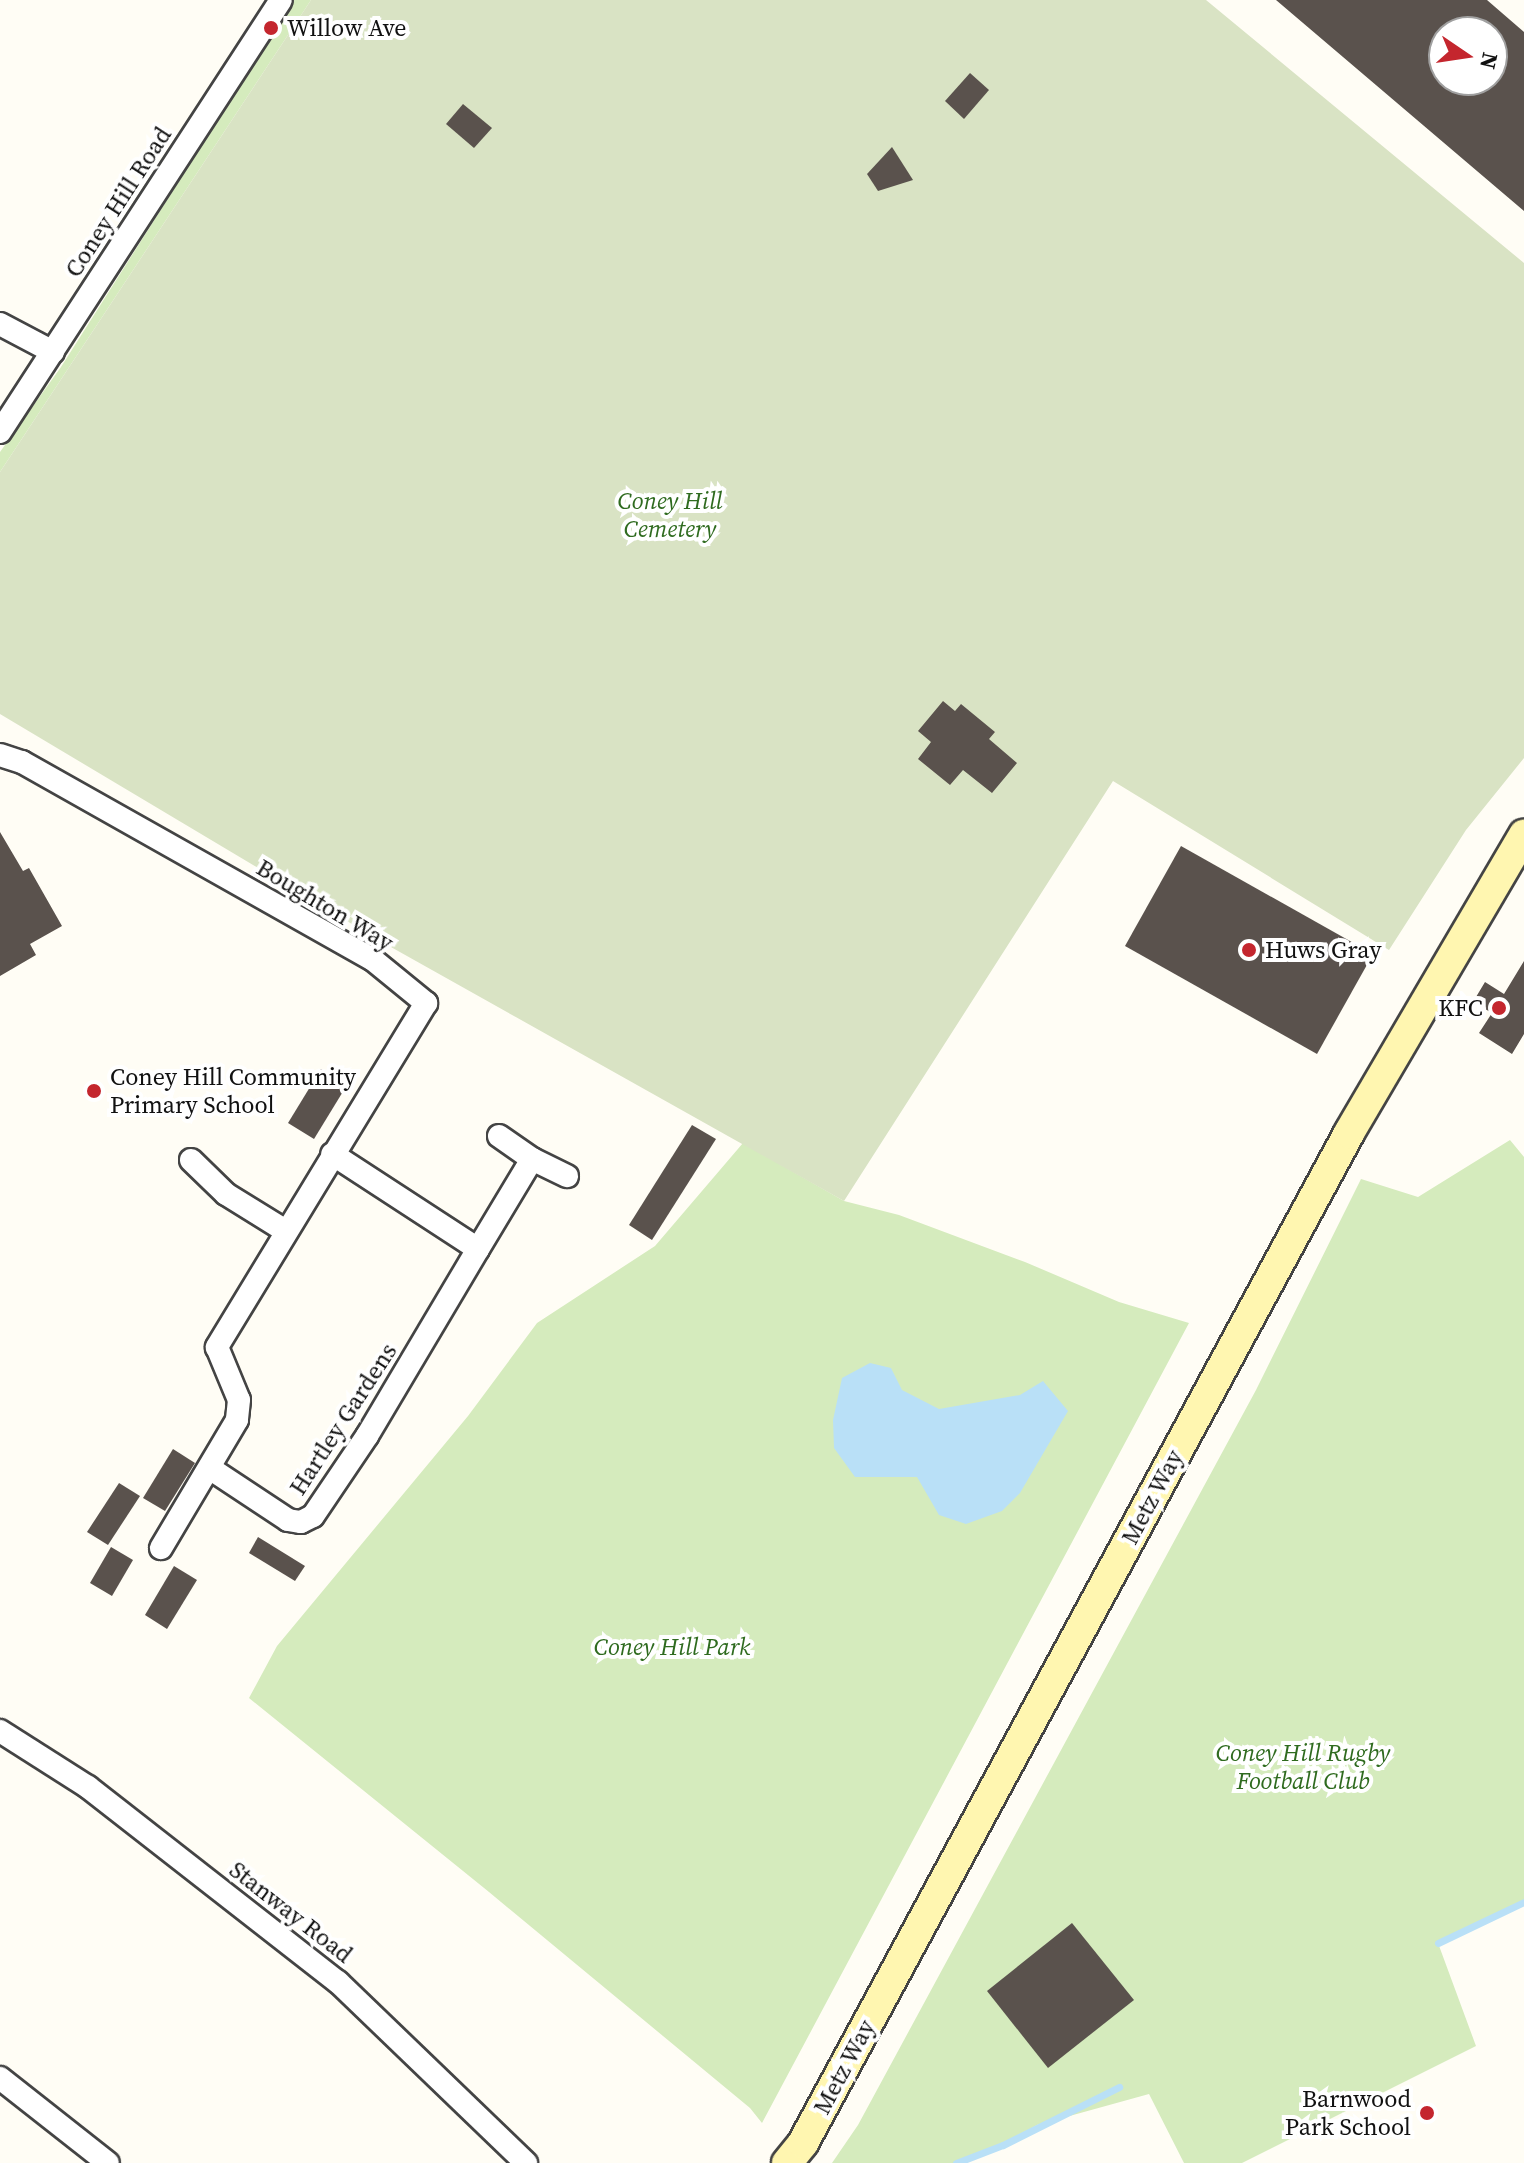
<!DOCTYPE html>
<html>
<head>
<meta charset="utf-8">
<style>
	body { margin:0 }
	#map { position:relative; width:1524px; height:2163px; overflow:hidden; background:#fffdf5; font-family:"Source Serif 4",serif }
	div>[style] { position:absolute }
	.green>* { inset:0; background:#d5ebbd }
	.cemetery>* { inset:0; background:#d9e3c4 }
	.water>* { inset:0; background:#b9e0f7 }
	.stream>* { height:7px; margin:-3.5px; padding:0 3.5px; transform-origin:3.5px; border-radius:3.5px; background:#b9e0f7 }
	.building>* { inset:0; background:#5a524d }
	.roads { filter:drop-shadow(2px 0 #444) drop-shadow(-2px 0 #444) drop-shadow(0 2px #444) drop-shadow(0 -2px #444) }
	.street>* { height:22px; margin:-11px; padding:0 11px; transform-origin:11px; border-radius:11px; background:#fff }
	.secondary>* { height:30px; margin:-15px; padding:0 15px; transform-origin:15px; border-radius:15px; background:#fff6b0 }
	.dots>* { width:22px; height:22px; translate:-50% -50%; box-sizing:border-box; border:4px solid #fff; border-radius:50% }
	span { translate:-50% -50%; white-space:nowrap; text-align:center; line-height:1.15; -webkit-text-stroke:8px #fff; paint-order:stroke }
	.poi-label { font-size:24px; color:#111 }
	.left { translate:0 -50%; text-align:left }
	.right { translate:-100% -50%; text-align:right }
	.street-label { font-size:24px; color:#111 }
	.park-label { font-size:24px; color:#2f6b1f; font-style:italic }
	.north { position:absolute; left:1428px; top:16px; width:80px; height:80px; box-sizing:border-box; background:#fff; border:2px solid #a0a0a0; border-radius:50%; rotate:103deg; font-size:22px; font-weight:700; line-height:32px; text-align:center; color:#111 }
	.north::after { content:''; display:block; margin:auto; width:28px; height:36px; background:#c4262e; clip-path:polygon(50% 0,100% 100%,50% 72%,0 100%) }
</style>
</head>
<body>
<div id="map">
	<div class="green">
		<i style="clip-path:polygon(294px 0,311px 0,0 472px,0 452px,61px 367px)"></i>
		<i style="clip-path:polygon(1510px 1140px,1524px 1157px,1524px 1902px,1438px 1943px,1476px 2046px,1242px 2163px,1184px 2163px,1149px 2094px,1037px 2125px,1003px 2145px,956px 2163px,832px 2163px,858px 2125px,1256px 1390px,1361px 1179px,1418px 1197px)"></i>
		<i style="clip-path:polygon(743px 1143px,844px 1201px,899px 1215px,1025px 1262px,1119px 1302px,1189px 1323px,762px 2123px,750px 2108px,489px 1892px,249px 1698px,277px 1646px,468px 1416px,537px 1323px,655px 1246px)"></i>
	</div>
	<div class="cemetery">
		<i style="clip-path:polygon(311px 0,1206px 0,1524px 263px,1524px 758px,1466px 830px,1389px 950px,1113px 781px,844px 1201px,382px 942px,0 714px,0 472px)"></i>
	</div>
	<div class="water">
		<i style="clip-path:polygon(870px 1363px,891px 1368px,902px 1390px,939px 1409px,1020px 1395px,1043px 1381px,1068px 1411px,1020px 1493px,1002px 1511px,966px 1524px,939px 1515px,917px 1477px,855px 1477px,834px 1448px,833px 1420px,842px 1378px)"></i>
	</div>
	<div class="stream">
		<i style="left:1438px;top:1943px;width:95px;rotate:-25.5deg"></i>
		<i style="left:956px;top:2163px;width:50px;rotate:-21deg"></i>
		<i style="left:1003px;top:2145px;width:130px;rotate:-26.6deg"></i>
	</div>
	<div class="building">
		<i style="clip-path:polygon(evenodd,1276px 0,1487px 0,1524px 32px,1524px 211px,1276px 0,1444px 32px,1492px 32px,1492px 80px,1444px 80px,1444px 32px)"></i>
		<i style="clip-path:polygon(970px 73px,989px 90px,964px 119px,945px 101px)"></i>
		<i style="clip-path:polygon(463px 104px,492px 128px,474px 148px,446px 124px)"></i>
		<i style="clip-path:polygon(892px 147px,913px 180px,878px 191px,867px 174px)"></i>
		<i style="clip-path:polygon(943px 701px,955px 711px,961px 704px,995px 732px,989px 739px,1017px 763px,992px 793px,963px 770px,950px 785px,918px 759px,931px 742px,918px 731px)"></i>
		<i style="clip-path:polygon(0 832px,23px 871px,29px 868px,62px 926px,30px 944px,36px 955px,0 976px)"></i>
		<i style="clip-path:polygon(1181px 846px,1373px 954px,1317px 1054px,1125px 946px)"></i>
		<i style="clip-path:polygon(1524px 961px,1524px 1034px,1512px 1054px,1479px 1033px,1492px 1013px,1473px 1002px,1485px 982px,1504px 994px)"></i>
		<i style="clip-path:polygon(321px 1069px,347px 1085px,314px 1139px,288px 1123px)"></i>
		<i style="clip-path:polygon(692px 1125px,716px 1139px,652px 1240px,629px 1225px)"></i>
		<i style="clip-path:polygon(173px 1449px,195px 1463px,165px 1511px,143px 1498px)"></i>
		<i style="clip-path:polygon(119px 1483px,140px 1496px,108px 1545px,87px 1532px)"></i>
		<i style="clip-path:polygon(258px 1537px,305px 1566px,295px 1581px,249px 1553px)"></i>
		<i style="clip-path:polygon(111px 1547px,133px 1560px,112px 1596px,90px 1583px)"></i>
		<i style="clip-path:polygon(174px 1566px,197px 1580px,167px 1629px,145px 1615px)"></i>
		<i style="clip-path:polygon(1072px 1923px,1134px 2000px,1048px 2068px,987px 1991px)"></i>
	</div>
	<div class="roads">
		<div class="street">
			<i style="left:0;top:324px;width:60px;rotate:27.8deg"></i>
			<i style="left:0;top:432px;width:515px;rotate:-56.96deg"></i>
			<i style="left:0;top:755px;width:23px;rotate:18deg"></i>
			<i style="left:22px;top:762px;width:402px;rotate:29.4deg"></i>
			<i style="left:372px;top:959px;width:70px;rotate:39.2deg"></i>
			<i style="left:426px;top:1003px;width:403px;rotate:121.3deg"></i>
			<i style="left:217px;top:1347px;width:57px;rotate:67.5deg"></i>
			<i style="left:239px;top:1400px;width:20px;rotate:96deg"></i>
			<i style="left:237px;top:1420px;width:149px;rotate:120.7deg"></i>
			<i style="left:499px;top:1136px;width:40px;rotate:34.9deg"></i>
			<i style="left:532px;top:1159px;width:39px;rotate:26deg"></i>
			<i style="left:191px;top:1160px;width:49px;rotate:44.2deg"></i>
			<i style="left:226px;top:1194px;width:70px;rotate:31.7deg"></i>
			<i style="left:478px;top:1249px;width:105px;rotate:-59deg"></i>
			<i style="left:211px;top:1469px;width:92px;rotate:33.5deg"></i>
			<i style="left:288px;top:1520px;width:13px;rotate:9deg"></i>
			<i style="left:301px;top:1522px;width:13px;rotate:-27deg"></i>
			<i style="left:313px;top:1516px;width:97px;rotate:-56deg"></i>
			<i style="left:367px;top:1436px;width:217px;rotate:-59.3deg"></i>
			<i style="left:478px;top:1249px;width:174px;rotate:-146.9deg"></i>
			<i style="left:0;top:1731px;width:104px;rotate:32.5deg"></i>
			<i style="left:88px;top:1787px;width:317px;rotate:38deg"></i>
			<i style="left:338px;top:1982px;width:261px;rotate:43.9deg"></i>
			<i style="left:0;top:2078px;width:137px;rotate:38.2deg"></i>
		</div>
		<div class="secondary">
			<i style="left:787px;top:2163px;width:26px;rotate:-51deg"></i>
			<i style="left:803px;top:2143px;width:1148px;rotate:-61.6deg"></i>
			<i style="left:1349px;top:1133px;width:346px;rotate:-59.6deg"></i>
		</div>
	</div>
	<div class="dots">
		<i style="left:271px;top:28px;background:#c4262e"></i>
		<i style="left:1249px;top:950px;background:#c4262e"></i>
		<i style="left:1499px;top:1008px;background:#c4262e"></i>
		<i style="left:94px;top:1091px;background:#c4262e"></i>
		<i style="left:1427px;top:2113px;background:#c4262e"></i>
	</div>
	<div class="poi-label">
		<span class="left" style="left:287px;top:28px">Willow Ave</span>
		<span class="left" style="left:1265px;top:950px">Huws Gray</span>
		<span class="right" style="left:1483px;top:1008px">KFC</span>
		<span class="left" style="left:110px;top:1091px">Coney Hill Community<br>Primary School</span>
		<span class="right" style="left:1411px;top:2113px">Barnwood<br>Park School</span>
	</div>
	<div class="street-label">
		<span style="left:118px;top:202px;rotate:-57deg">Coney Hill Road</span>
		<span style="left:325px;top:905px;rotate:31deg">Boughton Way</span>
		<span style="left:343px;top:1419px;rotate:-57deg">Hartley Gardens</span>
		<span style="left:1152px;top:1497px;rotate:-62deg">Metz Way</span>
		<span style="left:291px;top:1912px;rotate:38deg">Stanway Road</span>
		<span style="left:844px;top:2067px;rotate:-62deg">Metz Way</span>
	</div>
	<div class="park-label">
		<span style="left:670px;top:515px">Coney Hill<br>Cemetery</span>
		<span style="left:672px;top:1647px">Coney Hill Park</span>
		<span style="left:1303px;top:1767px">Coney Hill Rugby<br>Football Club</span>
	</div>
	<div class="north">N</div>
</div>
</body>
</html>
